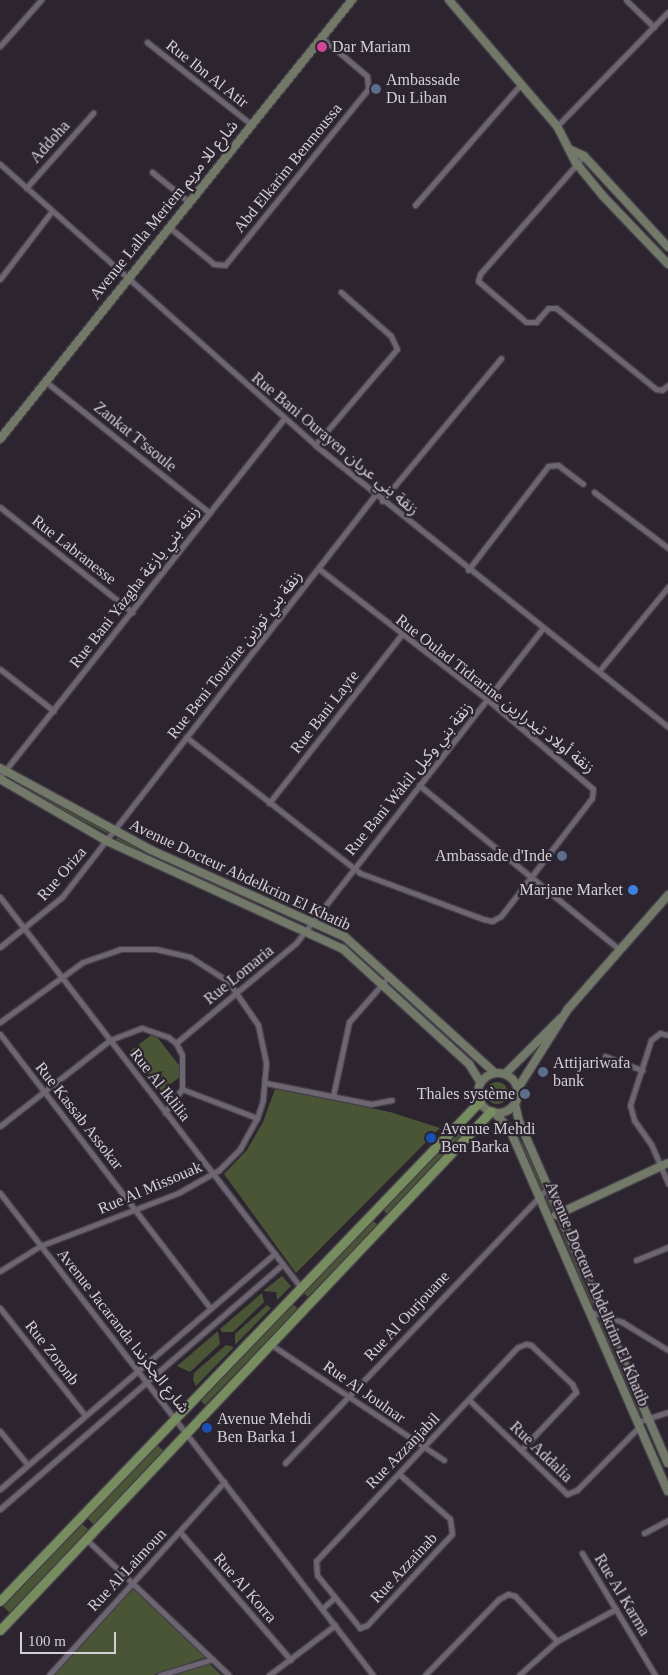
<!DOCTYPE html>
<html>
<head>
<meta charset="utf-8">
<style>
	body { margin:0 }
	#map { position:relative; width:668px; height:1675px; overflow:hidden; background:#2c2530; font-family:"Times New Roman","Noto Sans Arabic",serif }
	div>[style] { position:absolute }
	.green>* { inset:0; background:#4a5536 }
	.round { border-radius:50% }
	.roads { filter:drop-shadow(1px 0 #464049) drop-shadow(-1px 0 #464049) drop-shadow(0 1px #464049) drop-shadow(0 -1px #464049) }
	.street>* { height:5px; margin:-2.5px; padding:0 2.5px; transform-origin:2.5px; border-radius:2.5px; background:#6d6572 }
	.secondary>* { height:8px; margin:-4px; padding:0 4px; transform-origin:4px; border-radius:4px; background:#727969 }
	.secondary>.ring { margin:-4px; padding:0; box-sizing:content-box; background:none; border:8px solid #727969; border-radius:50% }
	.primary>* { height:9px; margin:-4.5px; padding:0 4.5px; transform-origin:4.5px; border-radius:4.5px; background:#788d5f }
	.dots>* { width:14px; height:14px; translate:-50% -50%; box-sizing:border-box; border:2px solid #2c2530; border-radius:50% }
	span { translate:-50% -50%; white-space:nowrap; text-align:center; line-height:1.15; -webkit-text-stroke:4.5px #2c2530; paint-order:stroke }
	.poi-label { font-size:16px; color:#d4cfd6 }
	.left { translate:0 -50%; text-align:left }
	.right { translate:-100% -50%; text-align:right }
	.street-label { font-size:16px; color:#d4cfd6 }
	.scale { position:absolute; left:20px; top:1632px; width:96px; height:22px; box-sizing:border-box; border:2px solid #d4cfd6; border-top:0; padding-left:6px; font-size:15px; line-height:18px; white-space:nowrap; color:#d4cfd6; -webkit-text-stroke:4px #2c2530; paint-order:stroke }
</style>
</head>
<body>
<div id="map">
	<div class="green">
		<i style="clip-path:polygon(15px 781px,107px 831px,108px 834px,13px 784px)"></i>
		<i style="clip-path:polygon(117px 837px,304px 922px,306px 924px,138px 852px,116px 840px)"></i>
		<i style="clip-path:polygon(392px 982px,469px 1055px,416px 1011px,389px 985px)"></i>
		<i style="clip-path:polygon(154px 1033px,185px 1073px,161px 1091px,130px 1051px)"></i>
		<i class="round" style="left:486px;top:1082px;width:22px;height:22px"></i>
		<i style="clip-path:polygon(275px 1089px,390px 1112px,440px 1128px,296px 1273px,224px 1174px,247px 1150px,263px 1122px)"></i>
		<i style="clip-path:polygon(462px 1125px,467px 1131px,387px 1214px,382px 1209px)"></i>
		<i style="clip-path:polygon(516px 1131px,533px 1163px,552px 1211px,550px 1210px)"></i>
		<i style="clip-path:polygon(556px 1219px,559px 1220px,593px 1305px,590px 1304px)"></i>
		<i style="clip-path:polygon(372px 1220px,378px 1225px,308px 1297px,302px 1292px)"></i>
		<i style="clip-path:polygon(282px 1276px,291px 1286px,277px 1300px,276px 1292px,263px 1291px)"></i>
		<i style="clip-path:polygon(262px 1293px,264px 1302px,233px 1332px,222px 1332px,220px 1329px)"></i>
		<i style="clip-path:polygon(292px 1303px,298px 1309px,205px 1405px,200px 1400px)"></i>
		<i style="clip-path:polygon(267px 1305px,271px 1308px,235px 1345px,235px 1334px)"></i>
		<i style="clip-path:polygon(602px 1321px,642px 1415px,642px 1418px,599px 1323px)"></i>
		<i style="clip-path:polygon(218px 1331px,220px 1344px,190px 1372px,177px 1366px)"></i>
		<i style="clip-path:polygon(226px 1345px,234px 1347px,196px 1386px,193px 1380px,194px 1373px)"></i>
		<i style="clip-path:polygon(157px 1445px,164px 1451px,94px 1525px,87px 1518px)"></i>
		<i style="clip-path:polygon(81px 1523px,89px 1530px,10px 1613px,3px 1606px)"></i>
		<i style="clip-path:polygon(132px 1587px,206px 1657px,154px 1675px,50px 1675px)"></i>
		<i style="clip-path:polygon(208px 1662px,221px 1675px,170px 1675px,185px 1669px)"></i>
	</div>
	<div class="roads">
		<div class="street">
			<i style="left:626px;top:0;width:39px;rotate:44deg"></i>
			<i style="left:147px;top:42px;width:132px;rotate:38.3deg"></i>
			<i style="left:0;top:46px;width:62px;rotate:-48.3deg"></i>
			<i style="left:557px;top:126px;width:159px;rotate:-45.8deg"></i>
			<i style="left:584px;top:156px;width:157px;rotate:131.4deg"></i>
			<i style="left:480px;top:274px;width:7px;rotate:106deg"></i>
			<i style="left:478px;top:281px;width:63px;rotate:40.5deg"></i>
			<i style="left:526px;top:322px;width:10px"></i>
			<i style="left:536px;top:322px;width:18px;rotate:-49deg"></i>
			<i style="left:548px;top:308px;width:8px"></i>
			<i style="left:556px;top:308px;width:129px;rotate:39deg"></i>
			<i style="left:656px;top:389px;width:6px;rotate:9deg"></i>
			<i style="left:662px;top:390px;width:8px;rotate:-40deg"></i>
			<i style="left:0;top:164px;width:422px;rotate:41.7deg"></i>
			<i style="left:315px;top:445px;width:452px;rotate:38.6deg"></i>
			<i style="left:152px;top:172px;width:48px;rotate:39deg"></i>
			<i style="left:26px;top:188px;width:101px;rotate:-48.2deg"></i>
			<i style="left:415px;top:205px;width:161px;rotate:-48.8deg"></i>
			<i style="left:169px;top:227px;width:58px;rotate:39.4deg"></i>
			<i style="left:214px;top:264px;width:11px;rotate:5deg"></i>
			<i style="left:225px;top:265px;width:227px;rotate:-50.9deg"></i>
			<i style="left:368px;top:89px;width:13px;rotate:-94deg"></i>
			<i style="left:367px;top:76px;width:59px;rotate:-139.8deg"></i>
			<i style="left:0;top:279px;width:84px;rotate:-52.7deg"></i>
			<i style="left:45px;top:381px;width:211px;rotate:38.7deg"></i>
			<i style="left:315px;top:445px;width:126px;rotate:-49.5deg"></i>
			<i style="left:397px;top:349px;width:14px;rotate:-115deg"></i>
			<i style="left:391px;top:336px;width:67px;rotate:-138.7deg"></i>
			<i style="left:594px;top:492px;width:93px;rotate:37.1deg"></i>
			<i style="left:382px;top:501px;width:186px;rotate:-50.2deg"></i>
			<i style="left:0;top:507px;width:169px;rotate:38.5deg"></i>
			<i style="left:468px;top:570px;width:131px;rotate:-52.4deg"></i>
			<i style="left:548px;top:466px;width:10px;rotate:-6deg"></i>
			<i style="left:558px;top:465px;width:31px;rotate:37deg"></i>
			<i style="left:0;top:669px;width:68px;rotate:37.9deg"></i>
			<i style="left:599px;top:671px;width:109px;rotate:-50.6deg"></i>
			<i style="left:186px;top:737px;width:221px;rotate:38deg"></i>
			<i style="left:360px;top:873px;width:131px;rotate:20.5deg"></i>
			<i style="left:483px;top:919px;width:9px;rotate:13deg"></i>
			<i style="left:492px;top:921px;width:10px;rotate:-29deg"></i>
			<i style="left:501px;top:916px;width:149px;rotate:-52.4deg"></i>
			<i style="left:592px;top:798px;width:9px;rotate:-84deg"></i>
			<i style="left:593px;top:789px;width:138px;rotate:-139.7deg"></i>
			<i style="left:488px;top:700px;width:214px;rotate:-142.2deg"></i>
			<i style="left:0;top:777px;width:457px;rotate:-51.6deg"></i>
			<i style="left:419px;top:785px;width:260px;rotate:39.4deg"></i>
			<i style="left:269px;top:803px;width:214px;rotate:-51.8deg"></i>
			<i style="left:0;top:897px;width:493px;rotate:52.4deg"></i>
			<i style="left:0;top:947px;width:80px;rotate:-38.9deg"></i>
			<i style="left:62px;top:897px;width:509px;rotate:-52.1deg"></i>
			<i style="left:0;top:1022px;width:102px;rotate:-35.9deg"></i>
			<i style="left:83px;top:962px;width:39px;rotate:-19deg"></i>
			<i style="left:120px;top:949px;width:36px"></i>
			<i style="left:156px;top:949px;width:35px;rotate:13deg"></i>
			<i style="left:190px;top:957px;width:45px;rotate:32.3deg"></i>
			<i style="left:228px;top:981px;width:53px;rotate:55.7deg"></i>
			<i style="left:258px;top:1025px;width:39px;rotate:78deg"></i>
			<i style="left:266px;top:1063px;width:37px;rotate:95deg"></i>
			<i style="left:263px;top:1100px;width:19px;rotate:108deg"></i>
			<i style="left:257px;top:1118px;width:35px;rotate:119deg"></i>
			<i style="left:240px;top:1149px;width:30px;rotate:135deg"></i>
			<i style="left:219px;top:1170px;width:47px;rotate:150.7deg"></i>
			<i style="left:178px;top:1193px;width:148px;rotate:159deg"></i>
			<i style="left:40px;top:1246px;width:47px;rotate:148deg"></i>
			<i style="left:0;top:1034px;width:345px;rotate:52.5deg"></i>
			<i style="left:668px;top:1035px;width:8px;rotate:-166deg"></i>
			<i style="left:660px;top:1033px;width:11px;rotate:142deg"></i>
			<i style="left:651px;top:1040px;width:68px;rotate:107.9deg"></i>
			<i style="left:630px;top:1105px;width:16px;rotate:75deg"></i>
			<i style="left:634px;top:1120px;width:29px;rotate:55deg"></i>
			<i style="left:651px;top:1144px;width:43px;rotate:66.4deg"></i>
			<i style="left:176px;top:1043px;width:156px;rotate:-39.8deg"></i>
			<i style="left:296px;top:943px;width:400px;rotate:-51.9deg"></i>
			<i style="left:605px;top:1056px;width:40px;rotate:21deg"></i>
			<i style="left:266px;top:1083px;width:107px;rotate:11.3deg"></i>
			<i style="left:371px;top:1104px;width:21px;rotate:-11deg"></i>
			<i style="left:182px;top:1089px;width:80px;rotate:21.1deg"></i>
			<i style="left:333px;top:1096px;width:76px;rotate:-77.8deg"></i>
			<i style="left:349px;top:1022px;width:62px;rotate:-48.9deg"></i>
			<i style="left:0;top:1126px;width:140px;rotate:-38deg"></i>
			<i style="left:110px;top:1040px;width:34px;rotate:-21deg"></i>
			<i style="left:142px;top:1028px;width:28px;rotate:19deg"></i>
			<i style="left:168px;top:1037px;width:10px;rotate:37deg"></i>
			<i style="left:176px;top:1043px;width:13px;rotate:63deg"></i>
			<i style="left:182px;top:1055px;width:34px;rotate:90deg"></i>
			<i style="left:182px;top:1089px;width:29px;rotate:126deg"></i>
			<i style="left:0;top:1193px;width:609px;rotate:52.27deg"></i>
			<i style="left:636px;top:1260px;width:35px;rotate:-22deg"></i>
			<i style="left:0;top:1308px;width:135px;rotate:51.6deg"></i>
			<i style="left:590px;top:1312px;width:34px;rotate:17deg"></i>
			<i style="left:622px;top:1322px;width:54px;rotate:31.3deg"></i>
			<i style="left:270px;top:1344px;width:209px;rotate:33.7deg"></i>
			<i style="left:469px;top:1400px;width:136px;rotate:43.8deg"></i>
			<i style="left:567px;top:1494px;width:11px;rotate:-22deg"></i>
			<i style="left:577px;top:1490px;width:88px;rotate:-45.5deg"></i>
			<i style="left:637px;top:1422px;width:33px;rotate:-18deg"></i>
			<i style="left:0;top:1431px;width:43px;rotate:50.7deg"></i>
			<i style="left:285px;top:1463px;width:382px;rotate:-46.3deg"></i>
			<i style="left:399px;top:1474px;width:68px;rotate:41.4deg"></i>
			<i style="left:450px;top:1519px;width:15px;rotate:82deg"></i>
			<i style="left:452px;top:1534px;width:125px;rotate:133deg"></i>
			<i style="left:367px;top:1625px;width:8px;rotate:157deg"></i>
			<i style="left:360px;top:1628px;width:68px;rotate:-129.1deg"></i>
			<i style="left:317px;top:1575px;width:14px;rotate:-94deg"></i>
			<i style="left:316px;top:1561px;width:294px;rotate:-46.7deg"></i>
			<i style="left:518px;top:1347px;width:9px;rotate:-21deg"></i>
			<i style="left:526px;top:1344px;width:5px;rotate:11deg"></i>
			<i style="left:531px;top:1345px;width:57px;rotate:43.6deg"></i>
			<i style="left:572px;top:1384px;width:9px;rotate:63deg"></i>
			<i style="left:576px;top:1392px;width:80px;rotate:133.5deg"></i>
			<i style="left:0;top:1489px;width:362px;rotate:-40.6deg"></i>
			<i style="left:0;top:1509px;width:374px;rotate:-40.9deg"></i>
			<i style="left:180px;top:1532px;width:169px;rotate:49.1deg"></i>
			<i style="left:644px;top:1533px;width:27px;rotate:-28deg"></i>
			<i style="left:86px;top:1539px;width:197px;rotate:43.6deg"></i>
			<i style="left:582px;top:1553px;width:142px;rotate:59.1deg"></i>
			<i style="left:323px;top:1608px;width:15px;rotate:-42deg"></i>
			<i style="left:49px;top:1675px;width:261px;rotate:-47.8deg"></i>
			<i style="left:160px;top:1675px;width:55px;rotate:-16.8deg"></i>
			<i style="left:269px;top:1675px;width:83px;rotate:-37.1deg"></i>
			<i style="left:425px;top:1675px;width:106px;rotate:-45.8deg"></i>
			<i style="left:499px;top:1599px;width:10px;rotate:-29deg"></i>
			<i style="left:508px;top:1594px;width:7px;rotate:16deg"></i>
			<i style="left:515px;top:1596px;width:62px;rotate:47deg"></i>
			<i style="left:519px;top:1675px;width:51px;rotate:-41.8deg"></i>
			<i style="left:557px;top:1641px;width:67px;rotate:-28.5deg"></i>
		</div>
		<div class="secondary">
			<i style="left:449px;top:0;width:166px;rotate:49.4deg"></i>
			<i style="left:557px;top:126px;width:42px;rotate:62.8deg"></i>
			<i style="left:576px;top:163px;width:43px;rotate:50.7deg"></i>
			<i style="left:603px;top:196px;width:94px;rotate:46.3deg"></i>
			<i style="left:571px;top:150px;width:14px;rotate:25deg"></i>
			<i style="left:584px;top:156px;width:124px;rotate:47.3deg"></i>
			<i style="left:0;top:439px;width:563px;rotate:-51.28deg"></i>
			<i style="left:0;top:768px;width:172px;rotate:28.5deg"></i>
			<i style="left:151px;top:850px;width:213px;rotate:24.2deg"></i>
			<i style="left:345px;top:937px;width:202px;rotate:42.2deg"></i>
			<i style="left:0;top:779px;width:124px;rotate:30.1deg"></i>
			<i style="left:107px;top:841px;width:260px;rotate:24.6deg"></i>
			<i style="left:343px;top:949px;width:171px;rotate:42.4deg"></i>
			<i style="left:469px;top:1064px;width:22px;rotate:58deg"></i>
			<i class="ring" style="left:478px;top:1073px;width:32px;height:32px"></i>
			<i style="left:505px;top:1074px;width:79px;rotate:-45deg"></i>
			<i style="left:518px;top:1088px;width:93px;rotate:-57.7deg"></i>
			<i style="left:568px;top:1009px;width:152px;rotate:-48.7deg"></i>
			<i style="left:515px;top:1104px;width:17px;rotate:77deg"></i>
			<i style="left:519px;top:1121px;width:373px;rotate:66.5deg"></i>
			<i style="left:494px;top:1112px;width:24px;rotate:48deg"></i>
			<i style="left:510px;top:1130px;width:394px;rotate:66.4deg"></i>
			<i style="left:556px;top:1215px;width:123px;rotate:-24.9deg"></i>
		</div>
		<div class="primary">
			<i style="left:0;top:1601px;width:693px;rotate:-46.17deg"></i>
			<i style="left:0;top:1630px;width:714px;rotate:-46.59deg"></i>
		</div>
	</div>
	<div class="dots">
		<i style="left:322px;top:47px;background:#d1479c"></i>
		<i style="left:376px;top:89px;background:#5c6f8a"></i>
		<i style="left:562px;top:856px;background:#5c6f8a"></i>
		<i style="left:633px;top:890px;background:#3f7fe0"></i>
		<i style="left:543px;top:1072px;background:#5c6f8a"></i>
		<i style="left:525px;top:1094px;background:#5c6f8a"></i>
		<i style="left:431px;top:1138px;background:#1a4fb4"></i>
		<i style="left:207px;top:1428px;background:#1a4fb4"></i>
	</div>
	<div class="poi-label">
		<span class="left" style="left:332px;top:47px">Dar Mariam</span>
		<span class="left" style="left:386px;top:89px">Ambassade<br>Du Liban</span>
		<span class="right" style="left:552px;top:856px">Ambassade d'Inde</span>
		<span class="right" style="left:623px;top:890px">Marjane Market</span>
		<span class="left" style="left:553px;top:1072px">Attijariwafa<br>bank</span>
		<span class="right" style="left:515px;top:1094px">Thales système</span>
		<span class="left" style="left:441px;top:1138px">Avenue Mehdi<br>Ben Barka</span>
		<span class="left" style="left:217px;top:1428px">Avenue Mehdi<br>Ben Barka 1</span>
	</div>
	<div class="street-label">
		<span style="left:207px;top:74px;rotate:38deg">Rue Ibn Al Atir</span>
		<span style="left:50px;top:142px;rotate:-48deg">Addoha</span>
		<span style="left:288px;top:168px;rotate:-51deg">Abd Elkarim Benmoussa</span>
		<span style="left:164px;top:210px;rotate:-51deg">Avenue Lalla Meriem شارع للا مريم</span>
		<span style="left:135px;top:437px;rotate:39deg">Zankat T'ssoule</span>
		<span style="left:335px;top:444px;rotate:40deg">Rue Bani Ourayen زنقة بني عريان</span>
		<span style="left:74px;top:550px;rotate:38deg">Rue Labranesse</span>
		<span style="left:135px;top:587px;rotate:-52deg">Rue Bani Yazgha زنقة بني يازغة</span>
		<span style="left:235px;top:655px;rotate:-52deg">Rue Beni Touzine زنقة بني توزين</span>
		<span style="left:495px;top:694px;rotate:38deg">Rue Oulad Tidrarine زنقة أولاد تيدرارين</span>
		<span style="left:325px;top:712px;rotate:-52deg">Rue Bani Layte</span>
		<span style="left:409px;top:779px;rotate:-51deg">Rue Bani Wakil زنقة بني وكيل</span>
		<span style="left:62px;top:874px;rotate:-49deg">Rue Oriza</span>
		<span style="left:240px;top:875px;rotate:25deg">Avenue Docteur Abdelkrim El Khatib</span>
		<span style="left:239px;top:975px;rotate:-39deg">Rue Lomaria</span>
		<span style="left:160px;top:1085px;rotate:52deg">Rue Al Iklilia</span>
		<span style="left:79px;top:1116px;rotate:52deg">Rue Kassab Assokar</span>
		<span style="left:150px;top:1188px;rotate:-23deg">Rue Al Missouak</span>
		<span style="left:597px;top:1294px;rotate:67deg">Avenue Docteur Abdelkrim El Khatib</span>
		<span style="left:407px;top:1316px;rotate:-47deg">Rue Al Ourjouane</span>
		<span style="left:123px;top:1331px;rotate:52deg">Avenue Jacaranda شارع الجكرندا</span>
		<span style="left:52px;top:1353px;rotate:52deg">Rue Zoronb</span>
		<span style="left:364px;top:1392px;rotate:35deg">Rue Al Joulnar</span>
		<span style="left:403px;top:1451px;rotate:-46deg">Rue Azzanjabil</span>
		<span style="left:541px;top:1452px;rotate:44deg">Rue Addalia</span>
		<span style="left:404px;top:1568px;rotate:-47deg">Rue Azzainab</span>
		<span style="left:127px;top:1570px;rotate:-47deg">Rue Al Laimoun</span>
		<span style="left:245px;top:1588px;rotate:49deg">Rue Al Korra</span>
		<span style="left:622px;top:1595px;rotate:59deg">Rue Al Karma</span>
	</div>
	<div class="scale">100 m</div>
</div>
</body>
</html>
